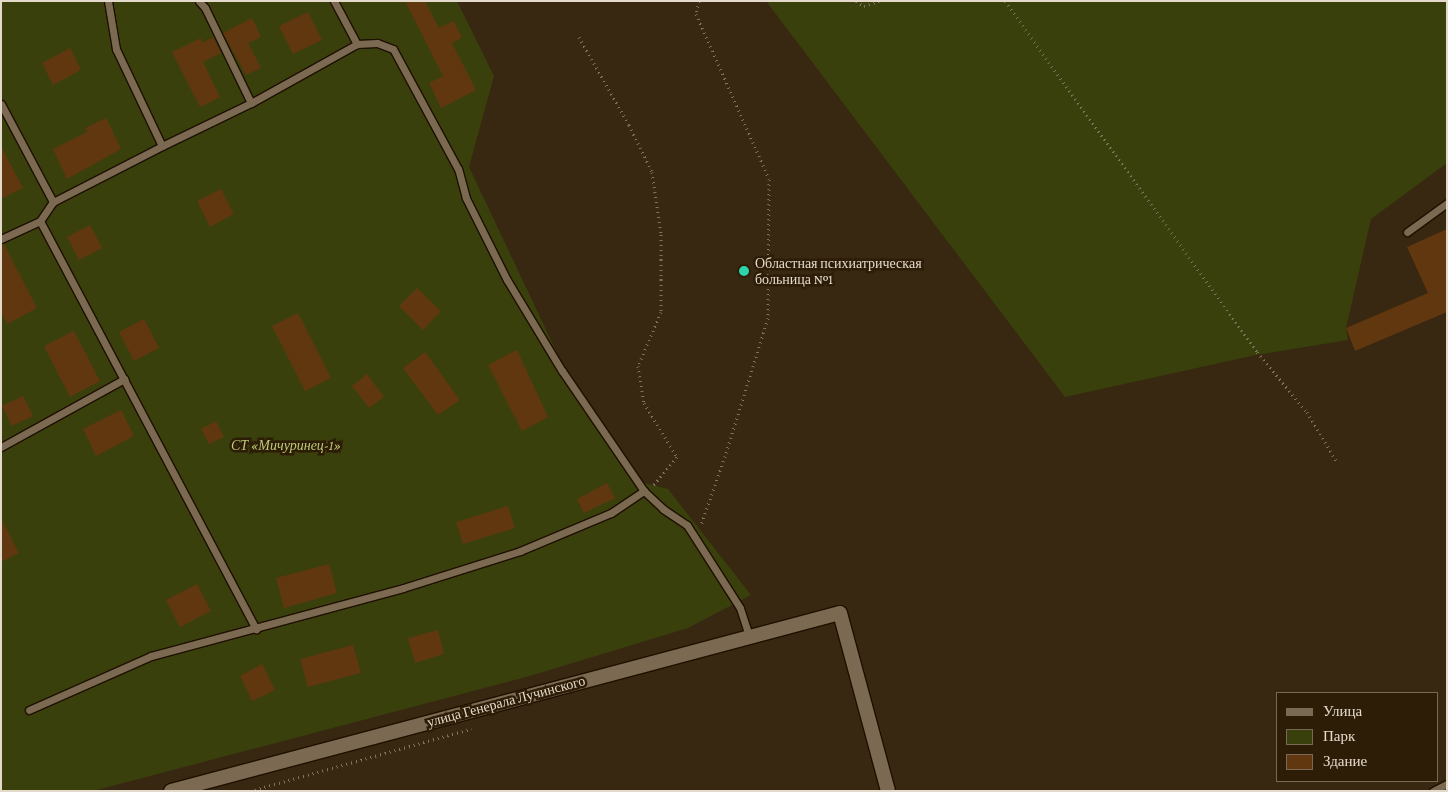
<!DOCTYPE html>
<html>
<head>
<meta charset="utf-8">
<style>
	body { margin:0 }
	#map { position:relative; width:1448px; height:792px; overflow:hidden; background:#382711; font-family:"Crimson Pro",serif }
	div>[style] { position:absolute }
	.green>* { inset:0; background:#39400c }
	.building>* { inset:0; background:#61370f }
	.path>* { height:3px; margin-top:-1.5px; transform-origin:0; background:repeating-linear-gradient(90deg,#817361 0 1px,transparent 0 5px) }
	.roads { filter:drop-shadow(1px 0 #1e0f00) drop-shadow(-1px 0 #1e0f00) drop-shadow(0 1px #1e0f00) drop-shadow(0 -1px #1e0f00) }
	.service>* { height:7px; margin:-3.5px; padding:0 3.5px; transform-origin:3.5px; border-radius:3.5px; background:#7c6951 }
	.minor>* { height:14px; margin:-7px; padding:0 7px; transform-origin:7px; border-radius:7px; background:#7c6951 }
	.dots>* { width:14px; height:14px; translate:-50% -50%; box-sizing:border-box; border:2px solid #2d1d07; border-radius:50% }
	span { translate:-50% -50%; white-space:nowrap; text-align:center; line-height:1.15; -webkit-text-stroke:5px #2d1d07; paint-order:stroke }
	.poi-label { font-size:14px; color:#e4dacc }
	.left { translate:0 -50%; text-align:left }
	.park-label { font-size:14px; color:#bcca76; font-style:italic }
	.street-label { font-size:14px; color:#e4dacc }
	.frame { position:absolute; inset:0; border:2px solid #e4dacc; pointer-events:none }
	.legend { position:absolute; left:1276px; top:692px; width:162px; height:90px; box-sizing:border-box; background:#2d1d07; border:1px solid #766956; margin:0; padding:6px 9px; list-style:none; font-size:15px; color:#e4dacc }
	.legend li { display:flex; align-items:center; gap:10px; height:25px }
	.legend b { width:25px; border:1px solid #766956 }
</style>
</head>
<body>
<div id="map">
	<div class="green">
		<i style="clip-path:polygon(1px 1px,457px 1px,494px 76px,469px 167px,567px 374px,644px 483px,668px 489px,751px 595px,688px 628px,530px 676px,93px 791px,1px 791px)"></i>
		<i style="clip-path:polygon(766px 1px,1447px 1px,1447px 163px,1371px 219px,1346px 328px,1348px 340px,1256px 355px,1065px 397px)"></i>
	</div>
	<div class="building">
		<i style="clip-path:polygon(405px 1px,425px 1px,439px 28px,454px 21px,462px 38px,452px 43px,476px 90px,441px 108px,429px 83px,443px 76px)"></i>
		<i style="clip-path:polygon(308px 12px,322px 40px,293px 54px,279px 26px)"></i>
		<i style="clip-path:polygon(252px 18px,261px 37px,248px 43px,261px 68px,246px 75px,223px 33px)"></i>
		<i style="clip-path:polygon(213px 37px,221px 53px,203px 62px,220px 97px,200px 107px,172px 52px,201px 38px,203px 43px)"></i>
		<i style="clip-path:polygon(70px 48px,81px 70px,53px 85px,42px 63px)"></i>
		<i style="clip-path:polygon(106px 118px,121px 149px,67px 179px,53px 149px,87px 132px,85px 128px)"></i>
		<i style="clip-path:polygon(1px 146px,23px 188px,1px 199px)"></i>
		<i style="clip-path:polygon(221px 189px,234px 214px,210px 227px,197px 201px)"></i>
		<i style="clip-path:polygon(90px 225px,102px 248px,79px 260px,67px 237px)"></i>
		<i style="clip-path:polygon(1447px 229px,1447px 312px,1355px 351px,1346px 328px,1428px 293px,1407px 247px)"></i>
		<i style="clip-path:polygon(1px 244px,4px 244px,37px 308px,7px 324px,1px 312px)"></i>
		<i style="clip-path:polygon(417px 288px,441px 311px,423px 330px,399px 306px)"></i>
		<i style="clip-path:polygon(298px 313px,331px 378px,305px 391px,272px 326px)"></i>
		<i style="clip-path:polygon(144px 319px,159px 348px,134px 361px,119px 332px)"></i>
		<i style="clip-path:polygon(74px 331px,100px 381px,70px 397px,44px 346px)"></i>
		<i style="clip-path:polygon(517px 350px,548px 417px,522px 431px,488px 365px)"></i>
		<i style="clip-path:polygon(425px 352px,460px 400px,438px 415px,403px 368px)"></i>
		<i style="clip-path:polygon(367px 374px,384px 397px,369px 408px,352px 386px)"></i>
		<i style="clip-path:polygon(23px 396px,33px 416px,12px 426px,2px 406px)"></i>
		<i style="clip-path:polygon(121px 410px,134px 436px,96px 456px,83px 429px)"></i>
		<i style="clip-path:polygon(216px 421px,224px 437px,209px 444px,201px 429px)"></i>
		<i style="clip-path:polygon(607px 483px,615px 498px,584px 513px,577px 499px)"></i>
		<i style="clip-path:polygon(508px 506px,515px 528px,463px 544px,456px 522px)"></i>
		<i style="clip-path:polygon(1px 518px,19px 553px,1px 562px)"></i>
		<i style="clip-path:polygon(329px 564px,337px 593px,284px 608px,276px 578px)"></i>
		<i style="clip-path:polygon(197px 584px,211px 611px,180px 627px,166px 600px)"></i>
		<i style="clip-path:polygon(438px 630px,444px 654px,415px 663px,408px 638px)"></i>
		<i style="clip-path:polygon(353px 645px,361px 673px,308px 687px,300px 659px)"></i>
		<i style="clip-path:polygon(262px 664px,275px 690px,252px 701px,240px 676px)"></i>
	</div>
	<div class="path">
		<i style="left:699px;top:1px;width:13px;rotate:103deg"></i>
		<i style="left:696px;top:14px;width:180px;rotate:66.1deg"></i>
		<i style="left:769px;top:179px;width:139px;rotate:90.4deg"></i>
		<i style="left:768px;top:318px;width:145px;rotate:107.3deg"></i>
		<i style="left:725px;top:456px;width:73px;rotate:109.2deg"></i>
		<i style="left:856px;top:1px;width:9px;rotate:32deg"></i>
		<i style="left:864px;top:6px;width:16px;rotate:-18deg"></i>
		<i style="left:1005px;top:1px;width:432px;rotate:54.3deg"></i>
		<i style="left:1257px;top:352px;width:78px;rotate:50.2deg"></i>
		<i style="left:1307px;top:412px;width:58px;rotate:59deg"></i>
		<i style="left:579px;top:37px;width:101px;rotate:60.4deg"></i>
		<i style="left:629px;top:125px;width:52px;rotate:63.9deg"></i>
		<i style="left:652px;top:172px;width:63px;rotate:81.7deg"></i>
		<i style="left:661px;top:234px;width:78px;rotate:90deg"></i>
		<i style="left:661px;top:312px;width:59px;rotate:113.1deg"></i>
		<i style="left:638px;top:366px;width:37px;rotate:81deg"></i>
		<i style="left:644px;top:403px;width:63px;rotate:58.6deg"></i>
		<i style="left:677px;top:457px;width:38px;rotate:130deg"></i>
		<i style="left:250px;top:791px;width:230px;rotate:-15.7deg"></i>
	</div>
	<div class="roads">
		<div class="service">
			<i style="left:108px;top:1px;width:49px;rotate:80.5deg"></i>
			<i style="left:116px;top:49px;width:107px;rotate:64.6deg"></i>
			<i style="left:162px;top:146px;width:99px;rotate:-25.8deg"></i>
			<i style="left:251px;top:103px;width:106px;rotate:-115.8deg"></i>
			<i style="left:205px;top:8px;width:9px;rotate:-131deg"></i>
			<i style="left:334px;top:1px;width:49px;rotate:61.9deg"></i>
			<i style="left:1px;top:104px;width:111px;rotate:62deg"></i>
			<i style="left:40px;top:221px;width:462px;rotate:62.1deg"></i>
			<i style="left:1407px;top:232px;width:49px;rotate:-35.9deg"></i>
			<i style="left:1px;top:239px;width:43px;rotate:-24.8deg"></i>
			<i style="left:40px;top:221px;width:23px;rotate:-56deg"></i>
			<i style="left:53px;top:202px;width:123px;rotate:-27.2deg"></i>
			<i style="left:1px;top:447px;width:141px;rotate:-28.9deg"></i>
			<i style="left:644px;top:491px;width:26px;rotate:43deg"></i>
			<i style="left:663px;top:509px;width:29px;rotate:34deg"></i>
			<i style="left:687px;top:525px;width:98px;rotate:57.4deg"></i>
			<i style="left:740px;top:608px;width:29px;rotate:72deg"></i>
			<i style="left:29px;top:710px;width:133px;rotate:-23.9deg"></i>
			<i style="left:151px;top:656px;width:261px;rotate:-15.1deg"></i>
			<i style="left:403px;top:588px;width:123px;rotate:-17.5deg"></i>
			<i style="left:520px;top:551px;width:99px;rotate:-22.7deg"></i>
			<i style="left:611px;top:513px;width:40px;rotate:-34deg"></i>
			<i style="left:644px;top:491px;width:145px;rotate:-124.3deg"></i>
			<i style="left:562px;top:371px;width:106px;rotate:-121.1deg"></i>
			<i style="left:507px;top:280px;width:92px;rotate:-116.6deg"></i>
			<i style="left:466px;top:198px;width:30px;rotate:-105deg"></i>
			<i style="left:458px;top:169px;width:136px;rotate:-118.4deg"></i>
			<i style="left:393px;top:49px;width:17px;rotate:-159deg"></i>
			<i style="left:377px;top:43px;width:20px;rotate:177deg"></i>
			<i style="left:357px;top:44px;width:121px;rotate:150.9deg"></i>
			<i style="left:1433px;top:791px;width:16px;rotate:-27deg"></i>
		</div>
		<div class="minor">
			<i style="left:171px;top:791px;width:692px;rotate:-14.9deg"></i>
			<i style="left:840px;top:613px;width:184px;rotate:74.9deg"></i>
		</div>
	</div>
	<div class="dots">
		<i style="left:744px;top:271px;background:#2dd4ab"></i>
	</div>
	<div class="poi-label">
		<span class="left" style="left:755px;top:271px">Областная психиатрическая<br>больница №1</span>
	</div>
	<div class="park-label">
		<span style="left:286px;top:445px">СТ «Мичуринец-1»</span>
	</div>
	<div class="street-label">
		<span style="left:506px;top:701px;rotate:-15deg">улица Генерала Лучинского</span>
	</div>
	<div class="frame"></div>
	<ul class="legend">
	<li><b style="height:6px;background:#7c6951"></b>Улица</li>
	<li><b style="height:14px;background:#39400c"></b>Парк</li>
	<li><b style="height:14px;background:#61370f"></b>Здание</li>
	</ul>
</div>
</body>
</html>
